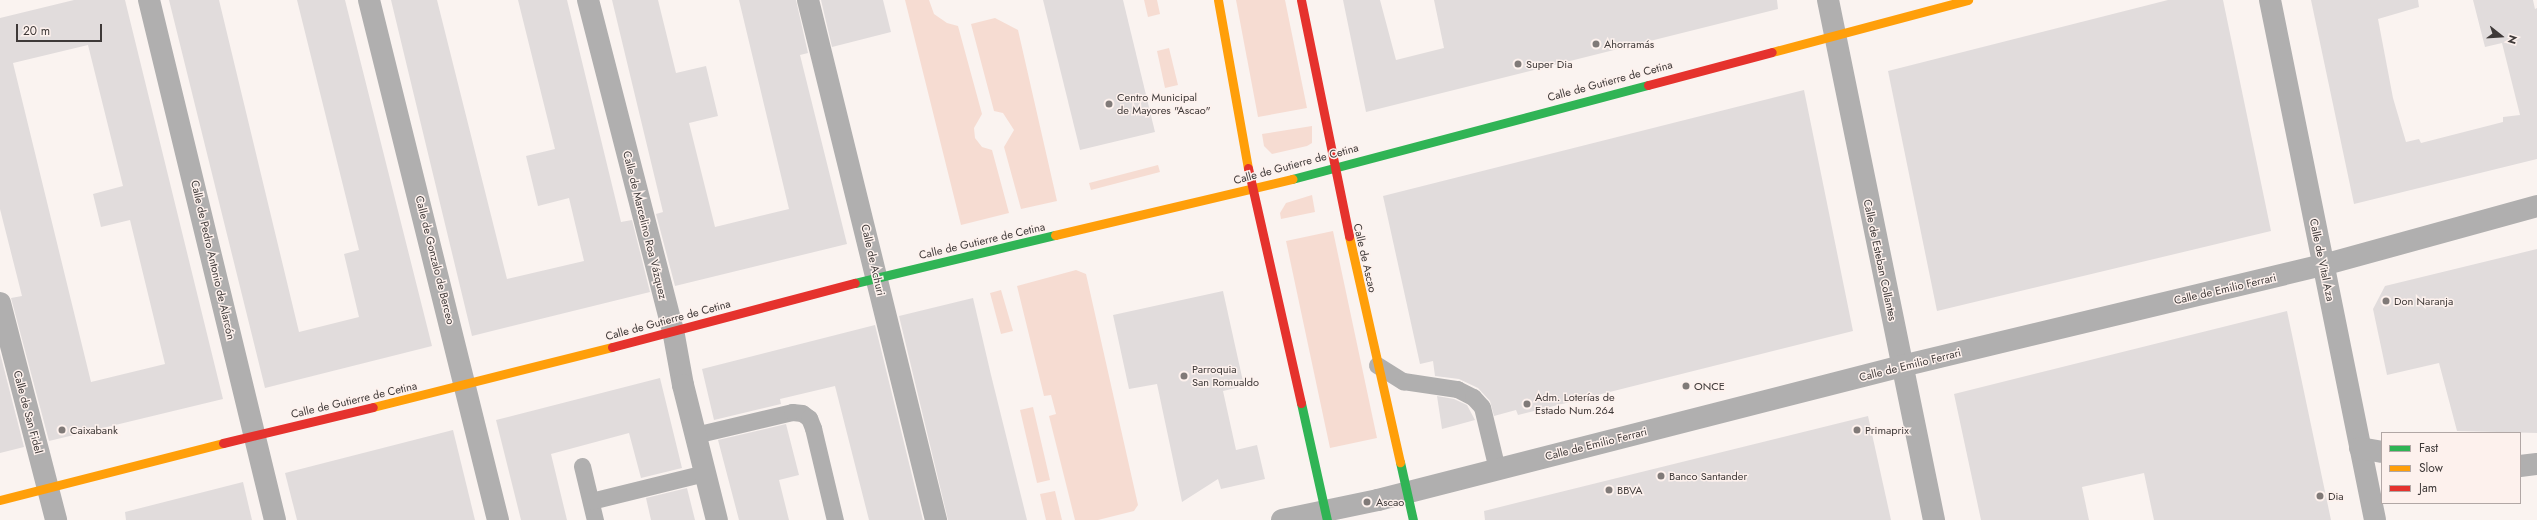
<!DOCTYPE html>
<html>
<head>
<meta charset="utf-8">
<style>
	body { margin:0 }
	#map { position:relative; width:2537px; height:520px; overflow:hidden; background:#faf3f0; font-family:Jost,sans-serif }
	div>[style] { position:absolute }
	.green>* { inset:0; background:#f6dcd2 }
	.building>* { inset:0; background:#e1dcdc }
	.lane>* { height:17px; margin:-8.5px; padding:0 8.5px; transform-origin:8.5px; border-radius:8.5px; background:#b0afaf }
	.street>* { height:22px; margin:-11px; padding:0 11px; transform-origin:11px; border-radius:11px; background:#b0afaf }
	.fast>* { height:9px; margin:-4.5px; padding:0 4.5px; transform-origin:4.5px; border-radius:4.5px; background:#30b455 }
	.slow>* { height:9px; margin:-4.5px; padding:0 4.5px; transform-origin:4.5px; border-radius:4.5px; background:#ff9f0a }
	.jam>* { height:9px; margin:-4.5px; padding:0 4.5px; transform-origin:4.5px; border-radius:4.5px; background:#e5322d }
	.dots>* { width:11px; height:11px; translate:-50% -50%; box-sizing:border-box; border:2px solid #fdf1ed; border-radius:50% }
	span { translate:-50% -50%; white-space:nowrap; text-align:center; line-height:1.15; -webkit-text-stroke:3px #fdf1ed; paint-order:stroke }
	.poi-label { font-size:11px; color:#3e3938 }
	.left { translate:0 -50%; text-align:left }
	.street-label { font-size:11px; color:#3e3938 }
	.legend { position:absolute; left:2381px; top:432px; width:140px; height:72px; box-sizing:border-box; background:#fdf1ed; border:1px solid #b1a7a5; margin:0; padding:5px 7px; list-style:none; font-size:12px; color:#3e3938 }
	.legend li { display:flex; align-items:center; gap:8px; height:20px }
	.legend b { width:20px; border:1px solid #b1a7a5 }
	.north { position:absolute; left:2481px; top:16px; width:40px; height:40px; -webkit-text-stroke:3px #fdf1ed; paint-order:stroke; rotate:107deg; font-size:11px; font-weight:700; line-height:16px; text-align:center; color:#3e3938 }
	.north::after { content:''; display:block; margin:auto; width:14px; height:18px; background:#3e3938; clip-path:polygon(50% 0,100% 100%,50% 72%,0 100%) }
	.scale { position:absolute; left:16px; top:24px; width:86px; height:18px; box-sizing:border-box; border:2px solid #3e3938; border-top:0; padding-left:5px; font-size:12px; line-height:14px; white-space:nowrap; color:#3e3938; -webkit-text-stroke:3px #fdf1ed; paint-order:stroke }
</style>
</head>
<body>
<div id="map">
	<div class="green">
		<i style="clip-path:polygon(905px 0,929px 0,934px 14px,947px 23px,958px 26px,982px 114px,974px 128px,975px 138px,982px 147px,992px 150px,1009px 213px,961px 225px)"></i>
		<i style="clip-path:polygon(1144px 0,1157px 0,1160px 14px,1148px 17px)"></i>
		<i style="clip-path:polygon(1236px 0,1285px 0,1307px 108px,1258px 117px)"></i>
		<i style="clip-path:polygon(995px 18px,1018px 30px,1057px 201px,1021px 209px,1004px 147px,1014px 130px,1003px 113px,994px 111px,971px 24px)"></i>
		<i style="clip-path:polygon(1169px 48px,1178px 85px,1165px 88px,1157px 51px)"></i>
		<i style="clip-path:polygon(1312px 126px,1312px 143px,1307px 146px,1272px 154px,1264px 146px,1262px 134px)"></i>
		<i style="clip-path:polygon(1158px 165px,1160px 172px,1091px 190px,1089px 183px)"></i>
		<i style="clip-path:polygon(1312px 195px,1315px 212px,1281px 219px,1280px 213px,1286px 203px)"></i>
		<i style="clip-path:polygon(1333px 231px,1377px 438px,1330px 448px,1286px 241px)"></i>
		<i style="clip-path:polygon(1076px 270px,1086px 274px,1138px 505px,1134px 511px,1098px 520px,1075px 520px,1049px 416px,1056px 414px,1051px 395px,1044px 396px,1017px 286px)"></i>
		<i style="clip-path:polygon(1001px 290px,1013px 331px,1001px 334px,990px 293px)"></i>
		<i style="clip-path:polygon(1033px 407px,1050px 480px,1037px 483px,1020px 410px)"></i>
		<i style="clip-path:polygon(1055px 491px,1062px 520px,1046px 520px,1040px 494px)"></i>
	</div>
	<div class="building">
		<i style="clip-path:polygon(evenodd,74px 0,125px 0,223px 399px,49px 441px,11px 298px,22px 296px,0 209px,0 18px,74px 0,88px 45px,123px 186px,93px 194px,101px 227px,130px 220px,165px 364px,91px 382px,13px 63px,88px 45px)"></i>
		<i style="clip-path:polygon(169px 0,219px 0,299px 332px,359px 317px,344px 254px,359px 250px,297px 0,345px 0,432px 346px,265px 388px)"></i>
		<i style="clip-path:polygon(391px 0,437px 0,507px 279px,584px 261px,569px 198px,538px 206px,526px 156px,555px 149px,518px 0,567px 0,621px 222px,632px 220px,650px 292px,472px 336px)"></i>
		<i style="clip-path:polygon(612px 0,658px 0,676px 73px,706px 66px,718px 116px,689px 123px,715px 227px,789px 209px,739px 0,796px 0,808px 53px,800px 55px,847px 244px,675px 286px,656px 214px,663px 212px)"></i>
		<i style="clip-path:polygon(821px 0,883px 0,891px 32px,832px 47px)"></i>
		<i style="clip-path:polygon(1043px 0,1123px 0,1155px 132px,1080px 150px)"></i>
		<i style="clip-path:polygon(1343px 0,1380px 0,1396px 60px,1444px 48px,1434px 0,1777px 0,1778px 9px,1366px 112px)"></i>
		<i style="clip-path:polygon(2168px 0,2223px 0,2271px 231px,1937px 311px,1888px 71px)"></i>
		<i style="clip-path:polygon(2311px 0,2418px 0,2419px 7px,2378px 19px,2393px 98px,2406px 142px,2419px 139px,2421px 143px,2503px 122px,2503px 117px,2520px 115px,2502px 43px,2485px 47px,2473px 0,2533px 0,2535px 9px,2537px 8px,2537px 159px,2354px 204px)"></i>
		<i style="clip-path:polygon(1804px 90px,1853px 331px,1518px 415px,1516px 410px,1494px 416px,1490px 401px,1478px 388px,1459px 379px,1435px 376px,1433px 361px,1420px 364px,1383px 196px)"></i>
		<i style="clip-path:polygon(2537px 249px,2537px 433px,2457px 431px,2439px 363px,2387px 375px,2373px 309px,2385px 286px)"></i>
		<i style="clip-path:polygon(1223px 291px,1244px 386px,1223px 391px,1236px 450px,1257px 445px,1265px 479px,1221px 489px,1218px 479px,1182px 502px,1157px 384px,1129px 389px,1113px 315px)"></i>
		<i style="clip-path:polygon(973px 298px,991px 375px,1027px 520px,948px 520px,899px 316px)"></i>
		<i style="clip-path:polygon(2287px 311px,2331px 520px,2154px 520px,2144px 473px,2082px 487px,2089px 520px,1981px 520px,1954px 394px)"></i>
		<i style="clip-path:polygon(875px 325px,923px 520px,869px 520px,835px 386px,780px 399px,781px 404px,714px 420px,702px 369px)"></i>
		<i style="clip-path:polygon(0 353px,24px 447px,0 453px)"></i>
		<i style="clip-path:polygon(660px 378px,682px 468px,641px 478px,629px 433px,551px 454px,567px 520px,521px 520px,496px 420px)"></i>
		<i style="clip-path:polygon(1437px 396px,1454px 399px,1467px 405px,1475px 420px,1442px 429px)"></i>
		<i style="clip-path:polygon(1868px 416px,1891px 520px,1485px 520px,1484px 511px)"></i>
		<i style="clip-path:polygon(786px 424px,799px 475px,779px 480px,789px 520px,739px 520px,718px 440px)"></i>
		<i style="clip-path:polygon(453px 430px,475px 520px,297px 520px,285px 473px)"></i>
		<i style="clip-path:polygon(243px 482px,252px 520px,126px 520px,125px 512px)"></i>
		<i style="clip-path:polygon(687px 488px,695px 520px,651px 520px,646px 498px)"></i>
	</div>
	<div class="lane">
		<i style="left:1377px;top:365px;width:31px;rotate:32deg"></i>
		<i style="left:1403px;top:381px;width:55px;rotate:8.4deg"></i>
		<i style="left:1457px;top:389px;width:18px;rotate:27deg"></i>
		<i style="left:1473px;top:397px;width:13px;rotate:48deg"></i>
		<i style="left:1482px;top:407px;width:64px;rotate:76.4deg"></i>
		<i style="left:695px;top:435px;width:100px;rotate:-13.3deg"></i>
		<i style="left:792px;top:412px;width:10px;rotate:6deg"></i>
		<i style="left:802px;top:413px;width:9px;rotate:36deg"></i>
		<i style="left:809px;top:418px;width:11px;rotate:68deg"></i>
		<i style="left:813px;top:428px;width:95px;rotate:76.6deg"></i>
		<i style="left:582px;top:466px;width:56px;rotate:76.5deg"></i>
		<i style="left:591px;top:501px;width:117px;rotate:-13.8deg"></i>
	</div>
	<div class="street">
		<i style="left:149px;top:0;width:535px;rotate:76.38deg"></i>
		<i style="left:369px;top:0;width:536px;rotate:76.07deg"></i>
		<i style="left:588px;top:0;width:341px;rotate:75.6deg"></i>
		<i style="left:673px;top:330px;width:56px;rotate:79.7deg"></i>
		<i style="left:683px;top:385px;width:139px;rotate:75.9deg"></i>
		<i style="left:808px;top:0;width:536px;rotate:76.17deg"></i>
		<i style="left:1828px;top:0;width:531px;rotate:78.48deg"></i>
		<i style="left:2270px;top:0;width:530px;rotate:78.58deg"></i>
		<i style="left:0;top:303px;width:224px;rotate:75.5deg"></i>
		<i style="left:2360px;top:448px;width:22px;rotate:10deg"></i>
		<i style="left:2520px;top:466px;width:17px;rotate:-7deg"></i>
		<i style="left:1282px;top:520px;width:98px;rotate:-11.8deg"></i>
		<i style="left:1378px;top:500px;width:541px;rotate:-14.34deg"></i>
		<i style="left:1902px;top:366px;width:433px;rotate:-13.5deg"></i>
		<i style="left:2323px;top:265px;width:222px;rotate:-15.4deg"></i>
	</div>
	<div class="fast">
		<i style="left:1292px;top:179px;width:368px;rotate:-14.8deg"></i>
		<i style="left:855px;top:283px;width:206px;rotate:-13.5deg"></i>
		<i style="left:1301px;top:403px;width:120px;rotate:77.5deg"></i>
		<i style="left:1400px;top:462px;width:59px;rotate:77.4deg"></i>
	</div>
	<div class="slow">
		<i style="left:1218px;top:0;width:171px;rotate:79.9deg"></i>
		<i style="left:1772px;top:52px;width:203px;rotate:-14.9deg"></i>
		<i style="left:1055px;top:235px;width:244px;rotate:-13.3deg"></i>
		<i style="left:1349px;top:236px;width:232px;rotate:77.3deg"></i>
		<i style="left:373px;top:407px;width:246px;rotate:-14.1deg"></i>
		<i style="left:0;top:500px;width:230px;rotate:-14.3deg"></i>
	</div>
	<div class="jam">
		<i style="left:1301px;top:0;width:241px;rotate:78.5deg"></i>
		<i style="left:1648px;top:85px;width:128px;rotate:-14.9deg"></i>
		<i style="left:1248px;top:168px;width:241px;rotate:77.3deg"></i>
		<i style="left:612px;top:347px;width:251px;rotate:-14.8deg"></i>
		<i style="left:223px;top:443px;width:154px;rotate:-13.5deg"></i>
	</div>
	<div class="dots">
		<i style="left:1596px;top:44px;background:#807a78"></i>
		<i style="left:1518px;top:64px;background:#807a78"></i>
		<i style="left:1109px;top:104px;background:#807a78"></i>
		<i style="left:2386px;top:301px;background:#807a78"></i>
		<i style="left:1184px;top:376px;background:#807a78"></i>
		<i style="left:1686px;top:386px;background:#807a78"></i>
		<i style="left:1527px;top:404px;background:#807a78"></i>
		<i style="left:62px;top:430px;background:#807a78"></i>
		<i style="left:1857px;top:430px;background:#807a78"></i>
		<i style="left:1661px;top:476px;background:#807a78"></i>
		<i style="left:1609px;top:490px;background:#807a78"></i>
		<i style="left:2320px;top:496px;background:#807a78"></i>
		<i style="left:1367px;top:502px;background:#807a78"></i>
	</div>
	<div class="poi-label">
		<span class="left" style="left:1604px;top:44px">Ahorramás</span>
		<span class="left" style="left:1526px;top:64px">Super Dia</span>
		<span class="left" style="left:1117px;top:104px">Centro Municipal<br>de Mayores "Ascao"</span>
		<span class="left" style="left:2394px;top:301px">Don Naranja</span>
		<span class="left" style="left:1192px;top:376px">Parroquia<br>San Romualdo</span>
		<span class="left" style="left:1694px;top:386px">ONCE</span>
		<span class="left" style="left:1535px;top:404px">Adm. Loterías de<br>Estado Num.264</span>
		<span class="left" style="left:70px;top:430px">Caixabank</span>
		<span class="left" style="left:1865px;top:430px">Primaprix</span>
		<span class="left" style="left:1669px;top:476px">Banco Santander</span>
		<span class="left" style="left:1617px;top:490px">BBVA</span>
		<span class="left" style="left:2328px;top:496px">Dia</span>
		<span class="left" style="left:1376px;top:502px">Ascao</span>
	</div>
	<div class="street-label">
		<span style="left:1610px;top:81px;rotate:-15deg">Calle de Gutierre de Cetina</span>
		<span style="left:1296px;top:164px;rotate:-15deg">Calle de Gutierre de Cetina</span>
		<span style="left:645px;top:225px;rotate:76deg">Calle de Marcelino Roa Vázquez</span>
		<span style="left:982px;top:241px;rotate:-13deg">Calle de Gutierre de Cetina</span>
		<span style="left:1365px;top:258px;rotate:77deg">Calle de Ascao</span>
		<span style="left:213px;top:260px;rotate:77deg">Calle de Pedro Antonio de Alarcón</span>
		<span style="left:435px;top:260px;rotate:76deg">Calle de Gonzalo de Berceo</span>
		<span style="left:873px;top:260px;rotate:77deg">Calle de Achuri</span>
		<span style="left:1880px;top:260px;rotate:78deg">Calle de Esteban Collantes</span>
		<span style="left:2322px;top:260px;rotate:78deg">Calle de Vital Aza</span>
		<span style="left:2225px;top:289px;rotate:-13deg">Calle de Emilio Ferrari</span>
		<span style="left:668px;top:320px;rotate:-15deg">Calle de Gutierre de Cetina</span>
		<span style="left:1910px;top:365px;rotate:-14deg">Calle de Emilio Ferrari</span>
		<span style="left:354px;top:400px;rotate:-13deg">Calle de Gutierre de Cetina</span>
		<span style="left:28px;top:412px;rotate:75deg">Calle de San Fidel</span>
		<span style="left:1596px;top:444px;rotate:-14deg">Calle de Emilio Ferrari</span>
	</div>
	<ul class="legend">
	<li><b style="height:5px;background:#30b455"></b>Fast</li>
	<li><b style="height:5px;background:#ff9f0a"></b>Slow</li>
	<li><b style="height:5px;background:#e5322d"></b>Jam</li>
	</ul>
	<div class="north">N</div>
	<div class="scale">20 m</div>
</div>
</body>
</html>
